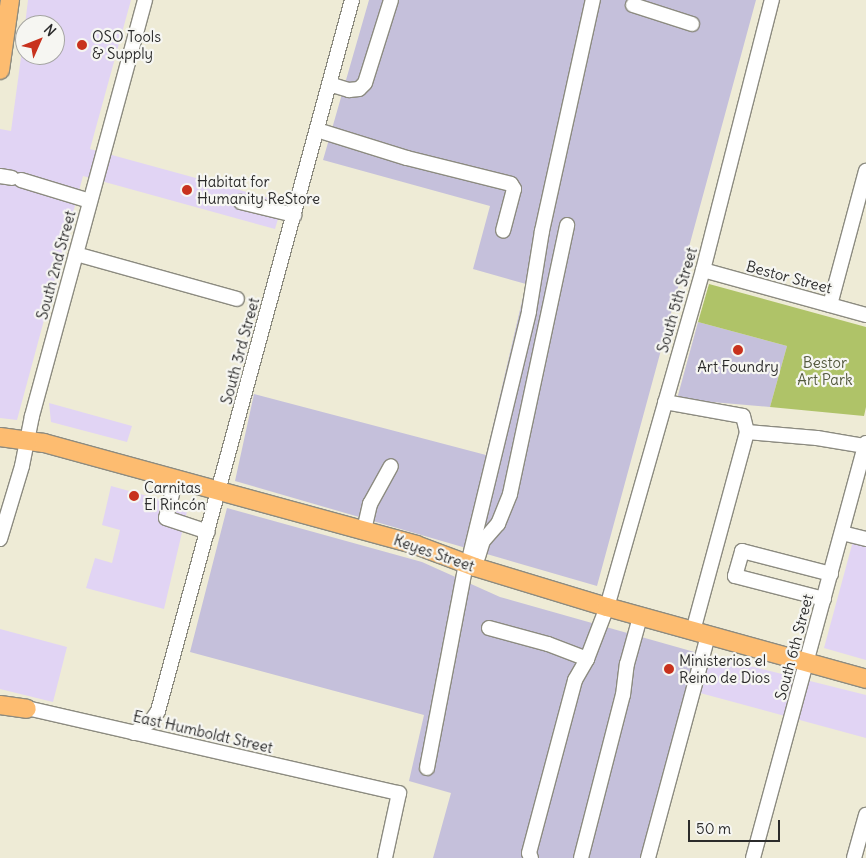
<!DOCTYPE html>
<html>
<head>
<meta charset="utf-8">
<style>
	body { margin:0 }
	#map { position:relative; width:866px; height:858px; overflow:hidden; background:#eeebd6; font-family:Delius,sans-serif }
	div>[style] { position:absolute }
	.built>* { inset:0; background:#e1d4f4 }
	.industrial>* { inset:0; background:#c5c0db }
	.green>* { inset:0; background:#afc368 }
	.roads { filter:drop-shadow(1px 0 #8c8b80) drop-shadow(-1px 0 #8c8b80) drop-shadow(0 1px #8c8b80) drop-shadow(0 -1px #8c8b80) }
	.minor>* { height:14px; margin:-7px; padding:0 7px; transform-origin:7px; border-radius:7px; background:#fff }
	.major>* { height:18px; margin:-9px; padding:0 9px; transform-origin:9px; border-radius:9px; background:#fdbc70 }
	.dots>* { width:14px; height:14px; translate:-50% -50%; box-sizing:border-box; border:2px solid #f6f6f2; border-radius:50% }
	span { translate:-50% -50%; white-space:nowrap; text-align:center; line-height:1.15; -webkit-text-stroke:4.5px #f6f6f2; paint-order:stroke }
	.poi-label { font-size:15px; color:#2b2b2b }
	.left { translate:0 -50%; text-align:left }
	.street-label { font-size:15px; color:#2b2b2b }
	.park-label { font-size:15px; color:#53593d }
	.north { position:absolute; left:15px; top:15px; width:50px; height:50px; box-sizing:border-box; background:#f6f6f2; border:1px solid #a5a5a2; border-radius:50%; rotate:46deg; font-size:14px; font-weight:700; line-height:20px; text-align:center; color:#2b2b2b }
	.north::after { content:''; display:block; margin:auto; width:18px; height:22px; background:#c8321e; clip-path:polygon(50% 0,100% 100%,50% 72%,0 100%) }
	.scale { position:absolute; left:688px; top:820px; width:92px; height:22px; box-sizing:border-box; border:2px solid #2b2b2b; border-top:0; padding-left:6px; font-size:15px; line-height:18px; white-space:nowrap; color:#2b2b2b; -webkit-text-stroke:4px #f6f6f2; paint-order:stroke }
</style>
</head>
<body>
<div id="map">
	<div class="built">
		<i style="clip-path:polygon(28px 0,131px 0,90px 149px,283px 202px,275px 229px,83px 176px,17px 420px,0 418px,0 129px,11px 131px,25px 28px,25px 55px,55px 55px,55px 25px,25px 25px)"></i>
		<i style="clip-path:polygon(49px 403px,132px 426px,127px 442px,51px 422px)"></i>
		<i style="clip-path:polygon(111px 486px,188px 507px,164px 609px,86px 588px,95px 558px,112px 563px,120px 530px,102px 525px)"></i>
		<i style="clip-path:polygon(856px 530px,866px 533px,866px 660px,824px 648px)"></i>
		<i style="clip-path:polygon(0 629px,67px 647px,53px 702px,0 689px)"></i>
		<i style="clip-path:polygon(698px 653px,866px 695px,866px 738px,689px 690px)"></i>
	</div>
	<div class="industrial">
		<i style="clip-path:polygon(369px 0,756px 0,597px 586px,235px 481px,254px 394px,486px 455px,526px 284px,473px 269px,490px 206px,323px 160px)"></i>
		<i style="clip-path:polygon(698px 322px,787px 346px,770px 407px,677px 399px)"></i>
		<i style="clip-path:polygon(227px 508px,422px 562px,500px 597px,698px 653px,643px 858px,433px 858px,451px 793px,409px 781px,424px 715px,190px 652px)"></i>
	</div>
	<div class="green">
		<i style="clip-path:polygon(709px 284px,866px 327px,866px 407px,864px 416px,770px 407px,787px 346px,698px 322px)"></i>
	</div>
	<div class="roads">
		<div class="minor">
			<i style="left:633px;top:5px;width:62px;rotate:17.9deg"></i>
			<i style="left:329px;top:84px;width:21px;rotate:17deg"></i>
			<i style="left:349px;top:90px;width:10px;rotate:-6deg"></i>
			<i style="left:359px;top:89px;width:8px;rotate:-45deg"></i>
			<i style="left:365px;top:83px;width:87px;rotate:-72.6deg"></i>
			<i style="left:317px;top:130px;width:94px;rotate:17.3deg"></i>
			<i style="left:407px;top:158px;width:107px;rotate:14deg"></i>
			<i style="left:511px;top:184px;width:6px;rotate:59deg"></i>
			<i style="left:514px;top:189px;width:43px;rotate:104.7deg"></i>
			<i style="left:0;top:176px;width:12px;rotate:9deg"></i>
			<i style="left:21px;top:180px;width:72px;rotate:16.9deg"></i>
			<i style="left:241px;top:202px;width:55px;rotate:13.8deg"></i>
			<i style="left:76px;top:254px;width:167px;rotate:15.6deg"></i>
			<i style="left:703px;top:270px;width:169px;rotate:15.4deg"></i>
			<i style="left:830px;top:305px;width:139px;rotate:-75deg"></i>
			<i style="left:665px;top:402px;width:79px;rotate:10.2deg"></i>
			<i style="left:743px;top:416px;width:16px;rotate:76deg"></i>
			<i style="left:747px;top:432px;width:70px;rotate:4.9deg"></i>
			<i style="left:817px;top:438px;width:49px;rotate:9.5deg"></i>
			<i style="left:176px;top:478px;width:41px;rotate:104deg"></i>
			<i style="left:166px;top:518px;width:44px;rotate:18.4deg"></i>
			<i style="left:364px;top:530px;width:27px;rotate:-77deg"></i>
			<i style="left:370px;top:504px;width:43px;rotate:-61.1deg"></i>
			<i style="left:842px;top:533px;width:25px;rotate:14deg"></i>
			<i style="left:0;top:539px;width:76px;rotate:-73.2deg"></i>
			<i style="left:22px;top:466px;width:51px;rotate:-78.7deg"></i>
			<i style="left:32px;top:416px;width:431px;rotate:-74.8deg"></i>
			<i style="left:478px;top:557px;width:17px;rotate:-73deg"></i>
			<i style="left:483px;top:541px;width:23px;rotate:-49deg"></i>
			<i style="left:498px;top:524px;width:32px;rotate:-68deg"></i>
			<i style="left:510px;top:494px;width:275px;rotate:-78deg"></i>
			<i style="left:468px;top:564px;width:260px;rotate:-76.4deg"></i>
			<i style="left:529px;top:311px;width:81px;rotate:-80.8deg"></i>
			<i style="left:542px;top:231px;width:237px;rotate:-77.6deg"></i>
			<i style="left:824px;top:599px;width:92px;rotate:-165.5deg"></i>
			<i style="left:735px;top:576px;width:26px;rotate:-74deg"></i>
			<i style="left:742px;top:551px;width:92px;rotate:14.5deg"></i>
			<i style="left:489px;top:628px;width:61px;rotate:15.2deg"></i>
			<i style="left:548px;top:644px;width:42px;rotate:21deg"></i>
			<i style="left:693px;top:631px;width:206px;rotate:-74.8deg"></i>
			<i style="left:18px;top:706px;width:391px;rotate:12.9deg"></i>
			<i style="left:399px;top:793px;width:66px;rotate:102.2deg"></i>
			<i style="left:134px;top:733px;width:21px;rotate:-35deg"></i>
			<i style="left:151px;top:721px;width:12px;rotate:-55deg"></i>
			<i style="left:158px;top:711px;width:737px;rotate:-74.74deg"></i>
			<i style="left:427px;top:768px;width:209px;rotate:-79.2deg"></i>
			<i style="left:531px;top:858px;width:5px;rotate:-112deg"></i>
			<i style="left:529px;top:853px;width:179px;rotate:-75.1deg"></i>
			<i style="left:575px;top:680px;width:24px;rotate:-60deg"></i>
			<i style="left:587px;top:659px;width:56px;rotate:-69deg"></i>
			<i style="left:607px;top:607px;width:350px;rotate:-74.1deg"></i>
			<i style="left:703px;top:270px;width:279px;rotate:-75.7deg"></i>
			<i style="left:581px;top:858px;width:168px;rotate:-75.6deg"></i>
			<i style="left:623px;top:695px;width:31px;rotate:-83deg"></i>
			<i style="left:627px;top:664px;width:49px;rotate:-74.5deg"></i>
			<i style="left:648px;top:858px;width:230px;rotate:-74.9deg"></i>
			<i style="left:753px;top:858px;width:430px;rotate:-74.8deg"></i>
			<i style="left:854px;top:858px;width:45px;rotate:-74.4deg"></i>
		</div>
		<div class="major">
			<i style="left:0;top:70px;width:71px;rotate:-81.9deg"></i>
			<i style="left:0;top:437px;width:44px;rotate:7.8deg"></i>
			<i style="left:44px;top:443px;width:386px;rotate:15.3deg"></i>
			<i style="left:416px;top:545px;width:63px;rotate:20.4deg"></i>
			<i style="left:475px;top:567px;width:138px;rotate:16.9deg"></i>
			<i style="left:607px;top:607px;width:269px;rotate:15.5deg"></i>
			<i style="left:0;top:705px;width:27px;rotate:8deg"></i>
		</div>
	</div>
	<div class="dots">
		<i style="left:82px;top:45px;background:#c8321e"></i>
		<i style="left:187px;top:190px;background:#c8321e"></i>
		<i style="left:738px;top:350px;background:#c8321e"></i>
		<i style="left:134px;top:496px;background:#c8321e"></i>
		<i style="left:669px;top:669px;background:#c8321e"></i>
	</div>
	<div class="poi-label">
		<span class="left" style="left:92px;top:45px">OSO Tools<br>&amp; Supply</span>
		<span class="left" style="left:197px;top:190px">Habitat for<br>Humanity ReStore</span>
		<span style="left:738px;top:367px">Art Foundry</span>
		<span class="left" style="left:144px;top:496px">Carnitas<br>El Rincón</span>
		<span class="left" style="left:679px;top:669px">Ministerios el<br>Reino de Dios</span>
	</div>
	<div class="street-label">
		<span style="left:56px;top:265px;rotate:-75deg">South 2nd Street</span>
		<span style="left:789px;top:277px;rotate:15deg">Bestor Street</span>
		<span style="left:677px;top:300px;rotate:-74deg">South 5th Street</span>
		<span style="left:240px;top:351px;rotate:-75deg">South 3rd Street</span>
		<span style="left:434px;top:553px;rotate:19deg">Keyes Street</span>
		<span style="left:794px;top:647px;rotate:-75deg">South 6th Street</span>
		<span style="left:203px;top:732px;rotate:13deg">East Humboldt Street</span>
	</div>
	<div class="park-label">
		<span style="left:825px;top:371px">Bestor<br>Art Park</span>
	</div>
	<div class="north">N</div>
	<div class="scale">50 m</div>
</div>
</body>
</html>
